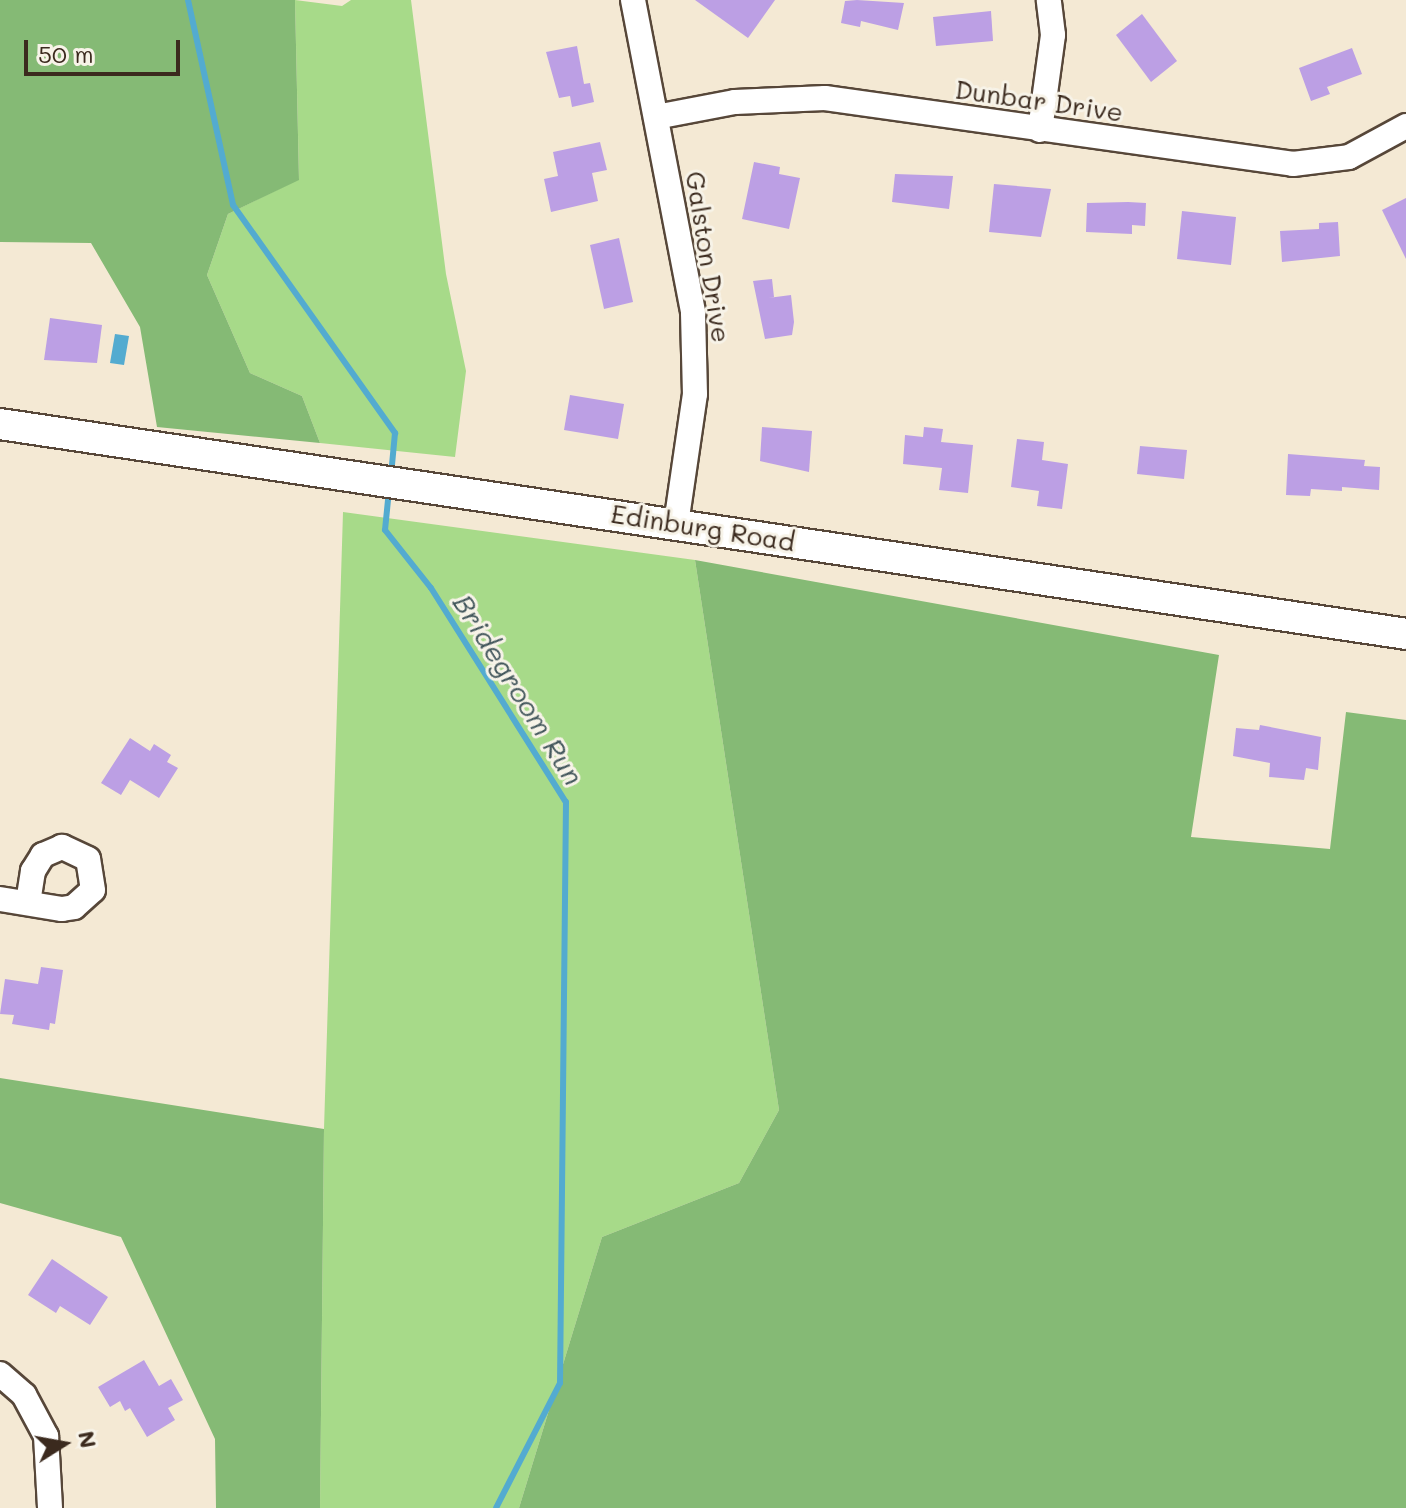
<!DOCTYPE html>
<html>
<head>
<meta charset="utf-8">
<style>
	body { margin:0 }
	#map { position:relative; width:1406px; height:1508px; overflow:hidden; background:#f4e9d4; font-family:Mali,sans-serif }
	div>[style] { position:absolute }
	.green>* { inset:0; background:#a7da89 }
	.forest>* { inset:0; background:#85ba75 }
	.water>* { inset:0; background:#53abd0 }
	.stream>* { height:6px; margin:-3px; padding:0 3px; transform-origin:3px; border-radius:3px; background:#53abd0 }
	.building>* { inset:0; background:#bc9fe4 }
	.roads { filter:drop-shadow(2px 0 #574739) drop-shadow(-2px 0 #574739) drop-shadow(0 2px #574739) drop-shadow(0 -2px #574739) }
	.minor>* { height:24px; margin:-12px; padding:0 12px; transform-origin:12px; border-radius:12px; background:#fff }
	.major>* { height:30px; margin:-15px; padding:0 15px; transform-origin:15px; border-radius:15px; background:#fff }
	span { translate:-50% -50%; white-space:nowrap; text-align:center; line-height:1.15; -webkit-text-stroke:6px #f7f3e8; paint-order:stroke }
	.street-label { font-size:26px; color:#3b2a1e }
	.water-label { font-size:28px; color:#43575c; font-style:italic }
	.north { position:absolute; left:24px; top:1404px; width:80px; height:80px; -webkit-text-stroke:6px #f7f3e8; paint-order:stroke; rotate:79deg; font-size:22px; font-weight:700; line-height:32px; text-align:center; color:#3b2a1e }
	.north::after { content:''; display:block; margin:auto; width:28px; height:36px; background:#3b2a1e; clip-path:polygon(50% 0,100% 100%,50% 72%,0 100%) }
	.scale { position:absolute; left:24px; top:40px; width:156px; height:36px; box-sizing:border-box; border:4px solid #3b2a1e; border-top:0; padding-left:10px; font-size:24px; line-height:28px; white-space:nowrap; color:#3b2a1e; -webkit-text-stroke:6px #f7f3e8; paint-order:stroke }
</style>
</head>
<body>
<div id="map">
	<div class="green">
		<i style="clip-path:polygon(295px 0,342px 6px,351px 0,411px 0,446px 274px,466px 371px,455px 457px,320px 443px,302px 396px,250px 373px,207px 275px,228px 214px,299px 179px)"></i>
		<i style="clip-path:polygon(343px 512px,695px 560px,779px 1110px,739px 1183px,602px 1237px,519px 1508px,320px 1508px,324px 1129px)"></i>
	</div>
	<div class="forest">
		<i style="clip-path:polygon(0 0,295px 0,299px 180px,228px 214px,207px 275px,250px 373px,302px 396px,320px 443px,157px 427px,140px 327px,91px 243px,0 242px)"></i>
		<i style="clip-path:polygon(695px 560px,1219px 655px,1191px 837px,1330px 849px,1346px 712px,1406px 720px,1406px 1508px,519px 1508px,602px 1237px,739px 1183px,779px 1110px)"></i>
		<i style="clip-path:polygon(0 1078px,324px 1129px,320px 1508px,216px 1508px,215px 1439px,121px 1237px,0 1203px)"></i>
	</div>
	<div class="water">
		<i style="clip-path:polygon(115px 334px,129px 336px,124px 365px,110px 363px)"></i>
	</div>
	<div class="stream">
		<i style="left:188px;top:0;width:210px;rotate:77.6deg"></i>
		<i style="left:233px;top:205px;width:280px;rotate:54.6deg"></i>
		<i style="left:395px;top:433px;width:42px;rotate:95.4deg"></i>
		<i style="left:389px;top:490px;width:40px;rotate:95.7deg"></i>
		<i style="left:385px;top:530px;width:74px;rotate:51.6deg"></i>
		<i style="left:431px;top:588px;width:253px;rotate:57.8deg"></i>
		<i style="left:566px;top:802px;width:581px;rotate:90.59deg"></i>
		<i style="left:560px;top:1383px;width:140px;rotate:117.1deg"></i>
	</div>
	<div class="building">
		<i style="clip-path:polygon(695px 0,775px 0,748px 38px)"></i>
		<i style="clip-path:polygon(857px 0,904px 3px,898px 30px,861px 21px,860px 27px,841px 23px,845px 1px)"></i>
		<i style="clip-path:polygon(991px 11px,993px 41px,936px 46px,933px 17px)"></i>
		<i style="clip-path:polygon(1142px 14px,1177px 61px,1151px 82px,1116px 35px)"></i>
		<i style="clip-path:polygon(577px 46px,584px 84px,590px 83px,594px 102px,572px 107px,570px 96px,559px 98px,546px 52px)"></i>
		<i style="clip-path:polygon(1352px 48px,1362px 74px,1327px 87px,1330px 94px,1311px 101px,1299px 68px)"></i>
		<i style="clip-path:polygon(600px 142px,607px 170px,592px 173px,598px 201px,551px 212px,544px 179px,558px 176px,553px 152px)"></i>
		<i style="clip-path:polygon(754px 162px,780px 167px,779px 174px,800px 178px,789px 229px,742px 219px)"></i>
		<i style="clip-path:polygon(895px 174px,953px 176px,949px 209px,892px 202px)"></i>
		<i style="clip-path:polygon(994px 184px,1051px 189px,1041px 237px,989px 232px)"></i>
		<i style="clip-path:polygon(1406px 198px,1406px 259px,1382px 210px)"></i>
		<i style="clip-path:polygon(1128px 202px,1146px 203px,1145px 226px,1132px 225px,1132px 234px,1086px 232px,1087px 203px)"></i>
		<i style="clip-path:polygon(1182px 211px,1236px 217px,1231px 265px,1177px 259px)"></i>
		<i style="clip-path:polygon(1338px 222px,1340px 256px,1282px 262px,1280px 231px,1319px 229px,1319px 223px)"></i>
		<i style="clip-path:polygon(619px 238px,633px 302px,604px 309px,590px 245px)"></i>
		<i style="clip-path:polygon(772px 279px,774px 297px,768px 298px,791px 295px,794px 322px,792px 335px,765px 339px,753px 281px)"></i>
		<i style="clip-path:polygon(50px 318px,102px 325px,97px 363px,44px 360px)"></i>
		<i style="clip-path:polygon(570px 395px,624px 404px,618px 439px,564px 430px)"></i>
		<i style="clip-path:polygon(762px 427px,812px 431px,809px 472px,760px 461px)"></i>
		<i style="clip-path:polygon(924px 427px,943px 429px,941px 442px,973px 445px,968px 493px,939px 490px,942px 468px,903px 464px,905px 435px,923px 437px)"></i>
		<i style="clip-path:polygon(1017px 439px,1044px 442px,1042px 460px,1068px 464px,1062px 509px,1037px 506px,1039px 491px,1011px 487px)"></i>
		<i style="clip-path:polygon(1140px 446px,1187px 450px,1184px 479px,1137px 474px)"></i>
		<i style="clip-path:polygon(1288px 454px,1365px 460px,1364px 466px,1380px 467px,1379px 490px,1342px 487px,1342px 491px,1311px 489px,1310px 496px,1286px 495px)"></i>
		<i style="clip-path:polygon(1260px 725px,1321px 737px,1318px 770px,1306px 768px,1304px 780px,1269px 777px,1270px 763px,1233px 756px,1236px 728px,1259px 730px)"></i>
		<i style="clip-path:polygon(130px 738px,150px 751px,154px 744px,171px 755px,167px 762px,178px 768px,159px 798px,130px 780px,121px 795px,101px 783px)"></i>
		<i style="clip-path:polygon(41px 967px,63px 970px,55px 1024px,50px 1023px,49px 1030px,12px 1024px,14px 1015px,0 1014px,5px 979px,38px 984px)"></i>
		<i style="clip-path:polygon(52px 1259px,108px 1297px,90px 1325px,60px 1306px,56px 1313px,28px 1295px)"></i>
		<i style="clip-path:polygon(144px 1360px,159px 1386px,171px 1379px,183px 1400px,168px 1408px,175px 1420px,147px 1437px,130px 1408px,125px 1411px,120px 1401px,110px 1407px,98px 1387px)"></i>
	</div>
	<div class="roads">
		<div class="minor">
			<i style="left:633px;top:0;width:319px;rotate:79.1deg"></i>
			<i style="left:693px;top:313px;width:81px;rotate:88.6deg"></i>
			<i style="left:695px;top:394px;width:131px;rotate:98.3deg"></i>
			<i style="left:656px;top:117px;width:80px;rotate:-10.8deg"></i>
			<i style="left:735px;top:102px;width:90px;rotate:-2.5deg"></i>
			<i style="left:825px;top:98px;width:473px;rotate:8deg"></i>
			<i style="left:1293px;top:164px;width:56px;rotate:-7.1deg"></i>
			<i style="left:1349px;top:157px;width:65px;rotate:-28.5deg"></i>
			<i style="left:1040px;top:130px;width:96px;rotate:-82.2deg"></i>
			<i style="left:1053px;top:35px;width:35px;rotate:-97deg"></i>
			<i style="left:0;top:899px;width:63px;rotate:9.2deg"></i>
			<i style="left:62px;top:909px;width:12px;rotate:-9deg"></i>
			<i style="left:74px;top:907px;width:25px;rotate:-42deg"></i>
			<i style="left:93px;top:890px;width:31px;rotate:-99deg"></i>
			<i style="left:88px;top:859px;width:29px;rotate:-155deg"></i>
			<i style="left:62px;top:847px;width:21px;rotate:157deg"></i>
			<i style="left:43px;top:855px;width:19px;rotate:122deg"></i>
			<i style="left:33px;top:871px;width:32px;rotate:99deg"></i>
			<i style="left:0;top:1374px;width:32px;rotate:41deg"></i>
			<i style="left:24px;top:1395px;width:47px;rotate:61.8deg"></i>
			<i style="left:46px;top:1436px;width:72px;rotate:86.8deg"></i>
		</div>
		<div class="major">
			<i style="left:0;top:424px;width:1422px;rotate:8.49deg"></i>
		</div>
	</div>
	<div class="street-label">
		<span style="left:1039px;top:101px;rotate:8deg">Dunbar Drive</span>
		<span style="left:708px;top:257px;rotate:81deg">Galston Drive</span>
		<span style="left:703px;top:528px;rotate:9deg">Edinburg Road</span>
	</div>
	<div class="water-label">
		<span style="left:519px;top:689px;rotate:58deg">Bridegroom Run</span>
	</div>
	<div class="north">N</div>
	<div class="scale">50 m</div>
</div>
</body>
</html>
